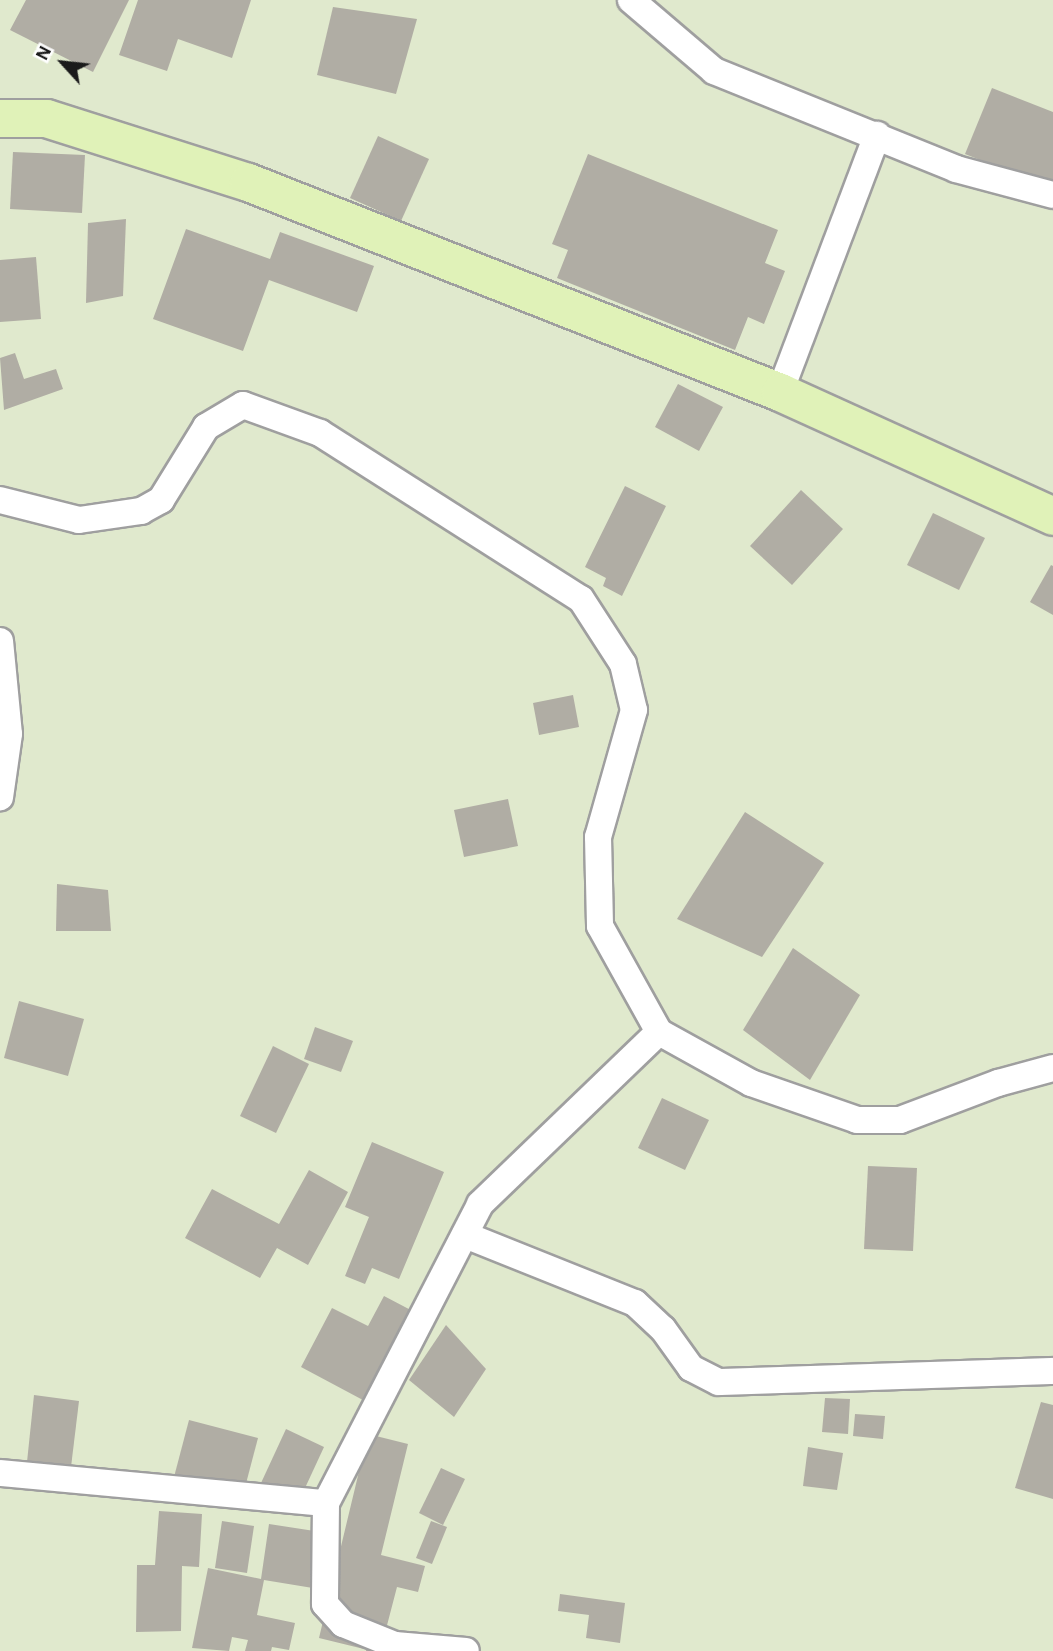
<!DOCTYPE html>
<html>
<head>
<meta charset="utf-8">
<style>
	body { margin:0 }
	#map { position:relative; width:1053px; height:1651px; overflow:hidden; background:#ebebe1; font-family:"Alegreya Sans",sans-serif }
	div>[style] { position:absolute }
	.farmland>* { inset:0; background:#e0e9cd }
	.building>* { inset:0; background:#b0ada4 }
	.roads { filter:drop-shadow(2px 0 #9f9f9f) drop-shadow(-2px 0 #9f9f9f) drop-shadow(0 2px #9f9f9f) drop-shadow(0 -2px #9f9f9f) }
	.street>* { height:26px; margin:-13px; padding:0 13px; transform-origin:13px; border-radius:13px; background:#fff }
	.secondary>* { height:37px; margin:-18.5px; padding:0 18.5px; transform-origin:18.5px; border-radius:18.5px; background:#e0f2b8 }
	span { translate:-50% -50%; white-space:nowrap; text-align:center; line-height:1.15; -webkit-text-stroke:5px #fff; paint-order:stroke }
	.north { position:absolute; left:28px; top:28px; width:70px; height:70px; -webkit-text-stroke:5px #fff; paint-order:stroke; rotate:297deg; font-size:19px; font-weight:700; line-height:28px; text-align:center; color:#1b1b1b }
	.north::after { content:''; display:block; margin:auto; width:24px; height:32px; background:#1b1b1b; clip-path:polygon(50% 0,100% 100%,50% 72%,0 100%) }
</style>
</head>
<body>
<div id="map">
	<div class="farmland">
		<i style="clip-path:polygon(0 0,1053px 0,1053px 1651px,0 1651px)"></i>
	</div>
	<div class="building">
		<i style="clip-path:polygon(26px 0,129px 0,93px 72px,10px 30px)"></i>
		<i style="clip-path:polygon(138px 0,251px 0,232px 58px,178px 39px,167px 71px,119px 55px)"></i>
		<i style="clip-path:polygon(333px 7px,417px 19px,396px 94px,317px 75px)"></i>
		<i style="clip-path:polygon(992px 88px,1053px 112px,1053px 189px,965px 154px)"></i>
		<i style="clip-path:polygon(378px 136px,429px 159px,401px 221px,350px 198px)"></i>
		<i style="clip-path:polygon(13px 152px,85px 155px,82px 213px,10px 209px)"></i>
		<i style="clip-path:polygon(588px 154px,778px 230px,765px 263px,785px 271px,764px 324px,748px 317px,735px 350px,557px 278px,568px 250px,552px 244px)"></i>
		<i style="clip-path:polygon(126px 219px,123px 296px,86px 303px,88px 223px)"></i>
		<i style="clip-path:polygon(186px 229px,270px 259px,280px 232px,374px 266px,357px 312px,269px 280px,243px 351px,153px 319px)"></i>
		<i style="clip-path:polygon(36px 257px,41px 319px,0 322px,0 260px)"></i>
		<i style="clip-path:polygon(15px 353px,24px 379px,56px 369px,63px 389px,4px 410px,0 358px)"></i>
		<i style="clip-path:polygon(678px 384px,723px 407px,699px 451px,655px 427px)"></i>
		<i style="clip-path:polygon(625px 486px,666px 506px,622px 596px,603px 586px,606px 578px,585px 567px)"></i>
		<i style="clip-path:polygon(801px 490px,843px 529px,792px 585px,750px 546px)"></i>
		<i style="clip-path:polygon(933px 513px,985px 538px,959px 590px,907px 565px)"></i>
		<i style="clip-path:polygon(1051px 565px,1053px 566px,1053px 615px,1030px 602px)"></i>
		<i style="clip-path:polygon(573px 695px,579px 727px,539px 735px,533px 703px)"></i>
		<i style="clip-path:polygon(508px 799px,518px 846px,464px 857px,454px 810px)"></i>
		<i style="clip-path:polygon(745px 812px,824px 863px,762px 957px,677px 919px)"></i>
		<i style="clip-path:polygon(57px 884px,108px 890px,111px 931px,56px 931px)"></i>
		<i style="clip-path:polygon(793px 948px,860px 995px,810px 1080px,743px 1030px)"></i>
		<i style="clip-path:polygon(19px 1001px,84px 1019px,68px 1076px,4px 1058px)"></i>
		<i style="clip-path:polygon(315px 1027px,353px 1041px,341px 1072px,304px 1059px)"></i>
		<i style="clip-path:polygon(273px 1046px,309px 1064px,276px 1133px,240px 1116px)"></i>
		<i style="clip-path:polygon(662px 1098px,709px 1120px,685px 1170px,638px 1148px)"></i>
		<i style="clip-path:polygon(372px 1142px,444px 1172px,399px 1279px,372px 1268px,365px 1284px,345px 1276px,369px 1217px,345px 1207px)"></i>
		<i style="clip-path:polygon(868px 1166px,917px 1168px,913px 1251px,864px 1249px)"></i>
		<i style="clip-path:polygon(309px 1170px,348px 1192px,308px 1265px,277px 1248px,260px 1278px,185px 1238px,212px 1189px,279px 1224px)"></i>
		<i style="clip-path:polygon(384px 1296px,424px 1317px,376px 1407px,301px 1367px,332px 1308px,368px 1326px)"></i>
		<i style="clip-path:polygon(446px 1325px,486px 1369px,454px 1417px,409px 1380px)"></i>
		<i style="clip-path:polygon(34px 1395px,79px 1401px,71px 1467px,27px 1462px)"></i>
		<i style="clip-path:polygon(825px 1398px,850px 1399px,848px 1434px,822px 1432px)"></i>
		<i style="clip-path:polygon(1041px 1402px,1053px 1405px,1053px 1499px,1015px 1488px)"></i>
		<i style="clip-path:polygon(855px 1414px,885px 1416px,883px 1439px,853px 1436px)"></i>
		<i style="clip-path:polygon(189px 1420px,258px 1438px,243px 1495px,174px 1477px)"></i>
		<i style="clip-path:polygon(286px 1429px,324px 1447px,293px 1514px,255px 1496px)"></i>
		<i style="clip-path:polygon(368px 1434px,408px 1444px,381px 1555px,425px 1566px,418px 1592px,397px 1587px,385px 1633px,409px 1651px,366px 1651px,369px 1628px,364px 1649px,319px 1638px)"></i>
		<i style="clip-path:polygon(808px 1447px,843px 1453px,837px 1490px,803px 1486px)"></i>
		<i style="clip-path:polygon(441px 1468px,465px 1479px,443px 1525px,419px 1513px)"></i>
		<i style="clip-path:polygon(159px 1511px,202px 1514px,199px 1567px,182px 1566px,181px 1631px,136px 1632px,137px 1565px,155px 1565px)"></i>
		<i style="clip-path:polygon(222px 1521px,254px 1526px,247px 1573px,215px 1568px)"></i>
		<i style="clip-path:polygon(431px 1521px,447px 1527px,432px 1564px,416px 1558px)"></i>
		<i style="clip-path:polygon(269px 1524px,334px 1534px,325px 1590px,264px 1580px,257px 1615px,295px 1623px,289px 1650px,272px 1647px,271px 1651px,245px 1651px,248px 1640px,232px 1637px,229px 1651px,192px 1648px,208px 1568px,261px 1579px)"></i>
		<i style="clip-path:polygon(560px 1594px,625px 1603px,620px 1643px,586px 1638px,589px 1615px,558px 1611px)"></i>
	</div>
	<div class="roads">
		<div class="street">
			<i style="left:631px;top:0;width:109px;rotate:40.5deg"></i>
			<i style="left:714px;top:71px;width:261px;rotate:22deg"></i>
			<i style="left:956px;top:169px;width:100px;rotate:15deg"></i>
			<i style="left:780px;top:392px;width:275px;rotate:-69.3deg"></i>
			<i style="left:0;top:500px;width:81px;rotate:14.2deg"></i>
			<i style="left:79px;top:520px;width:63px;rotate:-8.3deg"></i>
			<i style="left:141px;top:511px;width:23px;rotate:-29deg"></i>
			<i style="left:161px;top:500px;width:86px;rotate:-58.3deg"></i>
			<i style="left:206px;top:427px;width:43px;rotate:-30.7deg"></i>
			<i style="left:243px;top:405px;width:82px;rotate:20deg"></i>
			<i style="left:320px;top:433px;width:309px;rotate:32.5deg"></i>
			<i style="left:581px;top:599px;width:77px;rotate:57.1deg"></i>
			<i style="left:623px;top:664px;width:47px;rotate:76.6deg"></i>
			<i style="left:634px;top:710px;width:132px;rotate:105.8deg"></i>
			<i style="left:598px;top:837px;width:89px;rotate:88.7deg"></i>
			<i style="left:600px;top:926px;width:121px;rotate:60.9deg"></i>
			<i style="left:659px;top:1032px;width:105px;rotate:29deg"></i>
			<i style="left:751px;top:1083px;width:112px;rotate:19.2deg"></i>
			<i style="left:857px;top:1120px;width:43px"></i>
			<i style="left:900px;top:1120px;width:105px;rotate:-20.7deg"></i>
			<i style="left:998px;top:1083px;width:57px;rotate:-15.3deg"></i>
			<i style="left:0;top:641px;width:93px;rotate:84.5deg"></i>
			<i style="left:9px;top:734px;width:64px;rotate:98.1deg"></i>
			<i style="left:465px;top:1235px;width:183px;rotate:21.8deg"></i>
			<i style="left:635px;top:1303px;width:38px;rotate:43deg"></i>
			<i style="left:663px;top:1329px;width:48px;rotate:54.3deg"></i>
			<i style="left:691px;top:1368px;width:31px;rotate:27deg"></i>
			<i style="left:719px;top:1382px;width:334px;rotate:-1.9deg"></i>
			<i style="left:0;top:1473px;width:327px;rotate:5.3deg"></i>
			<i style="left:326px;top:1503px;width:336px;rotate:-62.7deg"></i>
			<i style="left:480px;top:1204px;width:248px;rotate:-43.9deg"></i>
			<i style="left:326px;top:1503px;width:101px;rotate:90.6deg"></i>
			<i style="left:325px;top:1604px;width:27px;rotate:48deg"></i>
			<i style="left:343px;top:1624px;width:56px;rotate:22deg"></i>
			<i style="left:395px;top:1645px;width:71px;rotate:4.8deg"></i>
		</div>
		<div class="secondary">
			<i style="left:0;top:118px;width:46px"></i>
			<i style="left:46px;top:118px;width:212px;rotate:17.6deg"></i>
			<i style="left:248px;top:182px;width:572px;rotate:21.54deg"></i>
			<i style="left:780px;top:392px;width:300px;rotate:24.4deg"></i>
		</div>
	</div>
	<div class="north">N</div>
</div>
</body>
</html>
